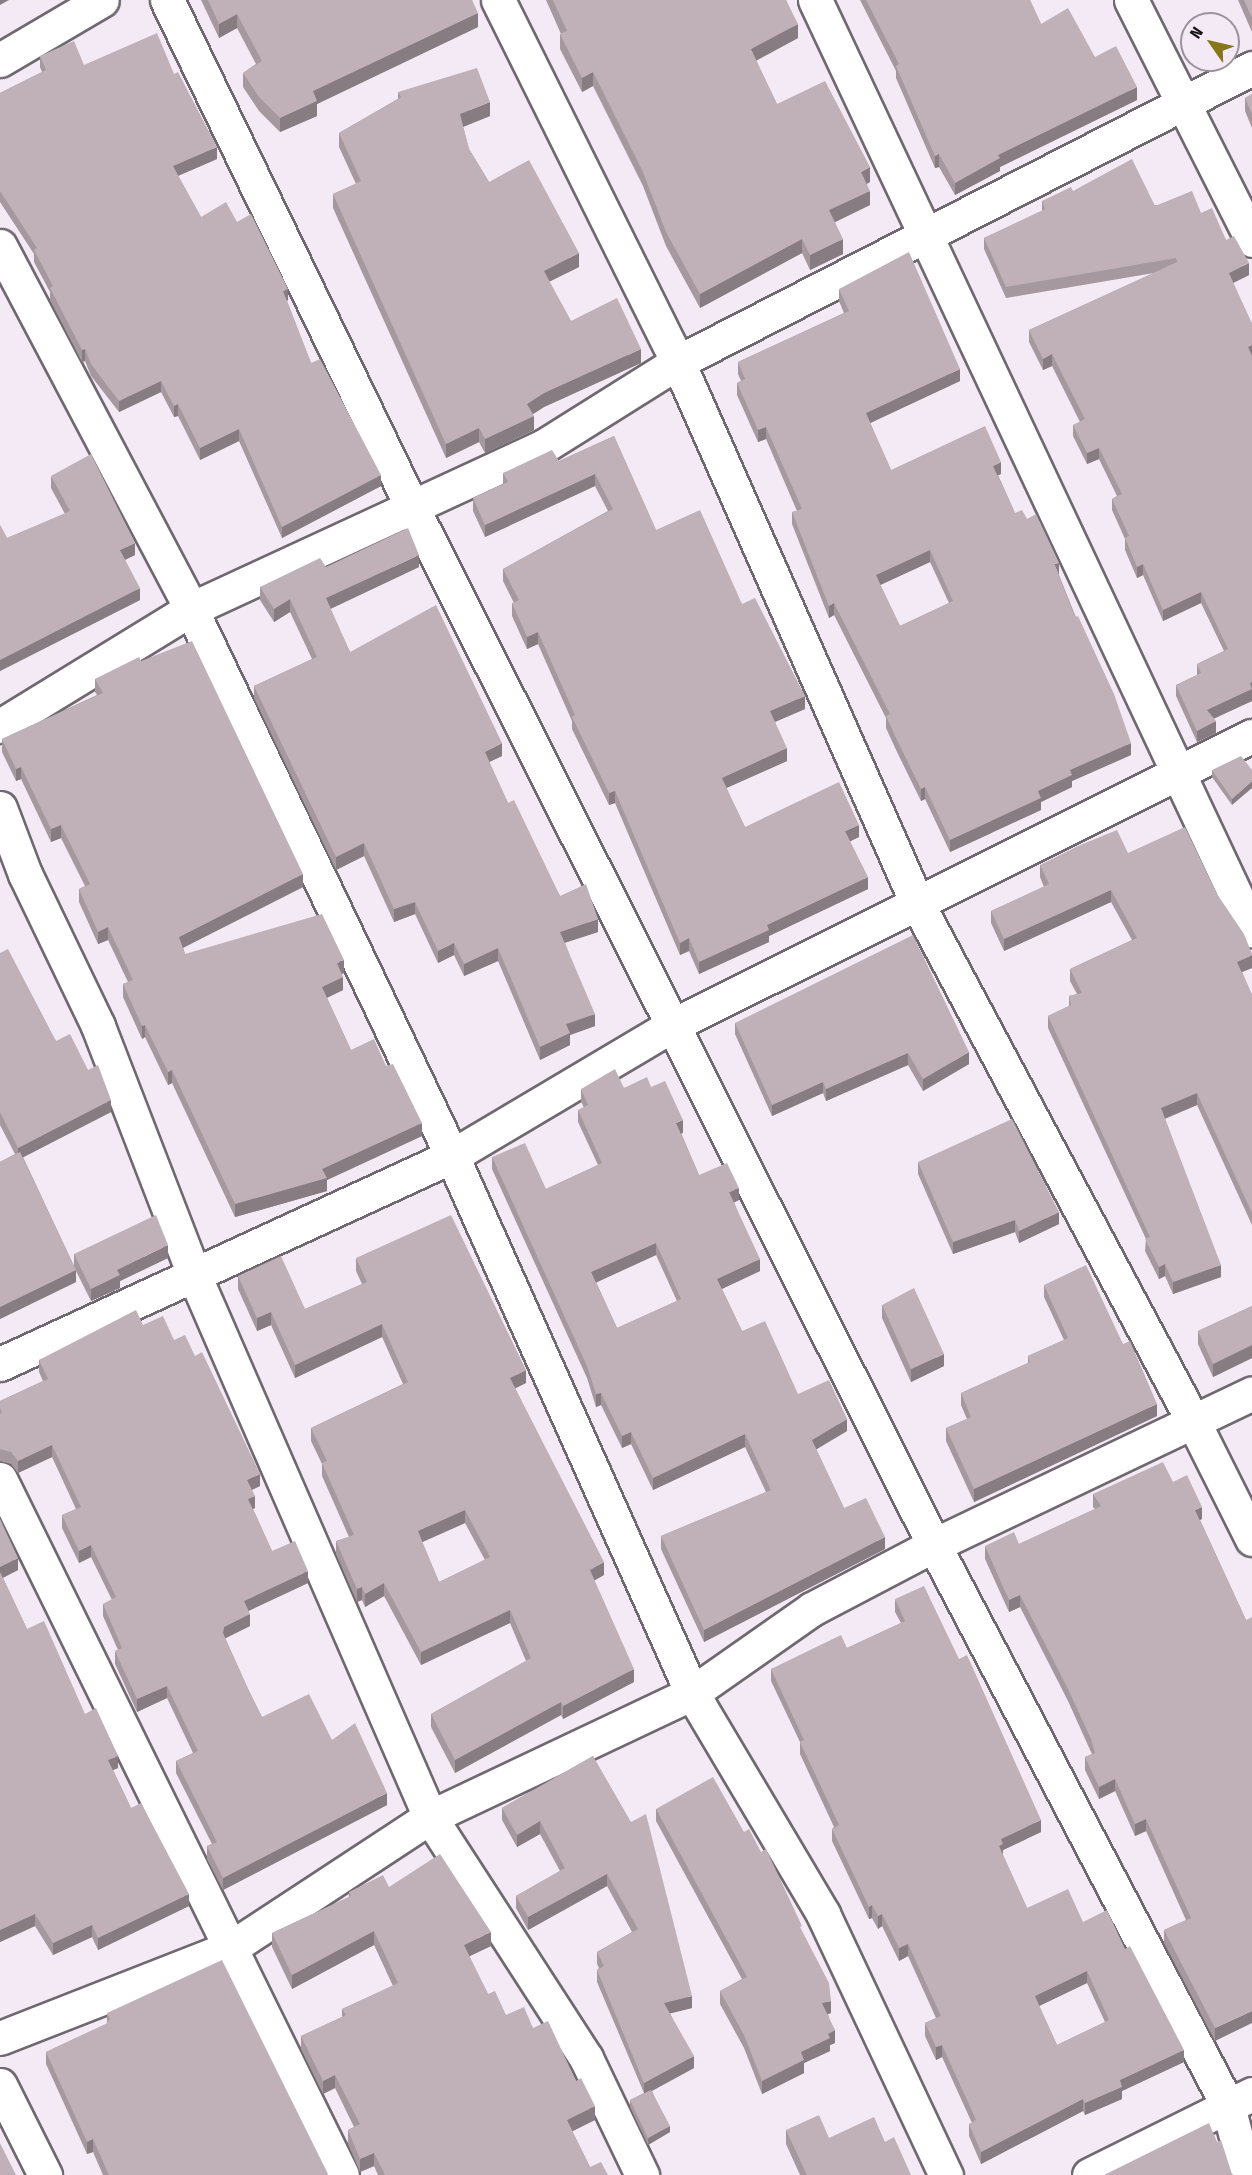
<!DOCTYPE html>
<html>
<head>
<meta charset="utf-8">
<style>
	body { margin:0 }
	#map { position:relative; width:1252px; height:2175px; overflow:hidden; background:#f4eaf5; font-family:"Fira Sans Condensed",sans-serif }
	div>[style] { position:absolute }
	.roads { filter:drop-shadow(2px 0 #706871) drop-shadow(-2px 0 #706871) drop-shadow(0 2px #706871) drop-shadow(0 -2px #706871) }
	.minor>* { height:33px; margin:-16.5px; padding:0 16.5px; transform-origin:16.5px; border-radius:16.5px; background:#fff }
	.tertiary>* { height:33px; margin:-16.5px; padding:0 16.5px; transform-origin:16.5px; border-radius:16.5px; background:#fff }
	.wall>* { inset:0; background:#a5989e }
	.shaded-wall>* { inset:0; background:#867c81 }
	.building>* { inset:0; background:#c0b1b8 }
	span { translate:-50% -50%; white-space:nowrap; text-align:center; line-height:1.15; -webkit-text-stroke:5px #f4eaf5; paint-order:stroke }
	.north { position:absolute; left:1180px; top:12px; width:60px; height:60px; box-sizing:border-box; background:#f4eaf5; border:2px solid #9a939b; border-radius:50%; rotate:304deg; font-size:16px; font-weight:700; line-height:24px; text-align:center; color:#141014 }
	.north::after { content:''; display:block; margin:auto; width:21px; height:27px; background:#88771a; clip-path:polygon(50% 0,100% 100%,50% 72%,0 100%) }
</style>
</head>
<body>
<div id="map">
	<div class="roads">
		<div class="minor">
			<i style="left:498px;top:0;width:404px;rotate:63.6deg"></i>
			<i style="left:678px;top:362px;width:591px;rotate:66.17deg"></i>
			<i style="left:917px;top:903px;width:587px;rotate:61.95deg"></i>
			<i style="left:1193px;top:1421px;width:132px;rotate:63.4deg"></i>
			<i style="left:815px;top:0;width:1028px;rotate:64.83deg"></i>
			<i style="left:1131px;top:0;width:269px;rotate:63.2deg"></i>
			<i style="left:0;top:60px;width:118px;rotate:-30.5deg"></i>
			<i style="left:0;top:246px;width:410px;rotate:62.2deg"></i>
			<i style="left:191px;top:609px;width:606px;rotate:64.49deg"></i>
			<i style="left:452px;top:1156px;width:588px;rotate:65.92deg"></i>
			<i style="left:692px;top:1693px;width:257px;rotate:59.3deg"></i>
			<i style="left:823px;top:1914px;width:289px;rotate:64.8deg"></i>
			<i style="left:0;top:726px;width:224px;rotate:-31.5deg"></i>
			<i style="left:191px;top:609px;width:389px;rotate:-24.8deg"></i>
			<i style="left:544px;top:446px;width:158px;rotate:-32.1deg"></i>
			<i style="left:678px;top:362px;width:645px;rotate:-27.12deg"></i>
			<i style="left:0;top:808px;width:71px;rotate:69.3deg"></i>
			<i style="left:25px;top:874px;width:169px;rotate:64.3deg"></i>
			<i style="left:98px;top:1026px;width:269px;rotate:68.9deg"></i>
			<i style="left:195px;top:1277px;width:589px;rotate:66.48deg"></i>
			<i style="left:430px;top:1817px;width:287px;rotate:57.1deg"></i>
			<i style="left:586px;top:2058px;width:130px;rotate:64.4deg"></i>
			<i style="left:0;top:1364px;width:498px;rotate:-24.7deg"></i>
			<i style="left:452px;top:1156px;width:257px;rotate:-30.7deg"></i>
			<i style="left:673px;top:1025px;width:647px;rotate:-26.53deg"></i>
			<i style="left:0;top:1479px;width:775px;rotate:63.83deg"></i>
			<i style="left:0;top:2038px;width:249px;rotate:-21.4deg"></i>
			<i style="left:232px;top:1947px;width:237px;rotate:-33.3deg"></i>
			<i style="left:430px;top:1817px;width:290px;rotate:-25.3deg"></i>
			<i style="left:692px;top:1693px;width:146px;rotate:-35deg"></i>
			<i style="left:812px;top:1609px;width:138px;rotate:-27.7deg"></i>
			<i style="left:934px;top:1545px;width:352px;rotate:-25.5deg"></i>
			<i style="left:0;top:2085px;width:101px;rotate:63.4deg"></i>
		</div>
		<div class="tertiary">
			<i style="left:167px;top:0;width:565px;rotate:64.21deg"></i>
			<i style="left:413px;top:509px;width:1160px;rotate:63.3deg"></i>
			<i style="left:934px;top:1545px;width:633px;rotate:62.34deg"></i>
			<i style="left:1228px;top:2106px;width:71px;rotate:75.4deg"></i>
			<i style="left:1089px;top:2175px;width:182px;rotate:-26.4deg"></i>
		</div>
	</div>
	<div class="wall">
		<i style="clip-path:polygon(201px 0,472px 0,478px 27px,317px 104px,317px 116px,280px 132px,259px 111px,243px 87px,243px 73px,256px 64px,237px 28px,219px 38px)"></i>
		<i style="clip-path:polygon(546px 0,786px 0,798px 38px,756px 61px,777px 104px,870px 182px,867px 184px,870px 205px,835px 222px,843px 254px,810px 270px,802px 253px,700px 308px,666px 246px,643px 186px,593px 86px,582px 92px,560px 49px,560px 34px,561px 34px)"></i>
		<i style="clip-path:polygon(860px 0,1030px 0,1041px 24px,1095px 57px,1137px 100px,1000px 167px,1000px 171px,955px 195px,939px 167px,935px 168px,896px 78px,896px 71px)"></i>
		<i style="clip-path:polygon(1238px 0,1252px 0,1252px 32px)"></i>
		<i style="clip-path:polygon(40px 56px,84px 65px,174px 74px,217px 159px,178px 176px,201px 217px,237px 222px,288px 300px,287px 301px,311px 363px,381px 486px,282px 538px,239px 441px,200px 460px,178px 416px,174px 417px,161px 392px,119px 412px,91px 376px,85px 361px,82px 362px,50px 300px,50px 292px,34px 262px,34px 254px,0 202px,0 93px,42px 72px,40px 67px)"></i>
		<i style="clip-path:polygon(398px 92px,490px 116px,463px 127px,469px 149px,489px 182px,579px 267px,549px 282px,571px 321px,641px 363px,544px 407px,533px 414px,534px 430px,485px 453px,479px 442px,446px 458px,333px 208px,333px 194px,356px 184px,339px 147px,339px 133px,398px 99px)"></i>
		<i style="clip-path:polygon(1252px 94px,1252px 128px,1245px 111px,1245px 98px)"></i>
		<i style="clip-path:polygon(1073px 191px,1201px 213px,1226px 240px,1249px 275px,1233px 283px,1252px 324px,1252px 701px,1214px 718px,1216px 733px,1197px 742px,1176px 696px,1176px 685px,1197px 675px,1197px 664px,1224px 651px,1201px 603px,1163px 621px,1143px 575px,1137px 578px,1125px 550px,1125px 539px,1112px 510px,1112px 499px,1117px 496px,1099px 459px,1087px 464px,1073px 436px,1073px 425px,1080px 422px,1052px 366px,1043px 370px,1029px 342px,1029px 330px,1154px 273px,1006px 298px,984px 249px,984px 238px,1042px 211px,1042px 201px)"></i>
		<i style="clip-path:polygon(evenodd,839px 289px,960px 381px,870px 423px,891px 470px,1001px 474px,998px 475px,1015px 513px,1027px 519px,1059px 575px,1131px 755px,1072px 781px,1072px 787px,1041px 802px,1041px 810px,950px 852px,925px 799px,921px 801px,897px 752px,886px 728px,886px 718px,834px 615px,829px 618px,792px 524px,792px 512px,797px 511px,766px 439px,758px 442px,737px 395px,737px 383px,741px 381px,738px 374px,738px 362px,844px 313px,839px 301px,839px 289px,930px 562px,949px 603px,900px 626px,880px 585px,930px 562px)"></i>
		<i style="clip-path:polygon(614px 436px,656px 530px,742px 604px,805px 709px,775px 722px,787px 761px,726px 788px,745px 827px,859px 837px,850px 841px,868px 889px,769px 936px,769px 942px,699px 974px,689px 951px,680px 955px,615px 803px,609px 805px,572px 729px,572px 721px,538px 644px,527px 649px,512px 616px,512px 603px,514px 603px,503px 581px,503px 569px,608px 511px,595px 486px,485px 537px,473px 511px,473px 498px,503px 484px,503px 473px,559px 461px)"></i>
		<i style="clip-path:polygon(51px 476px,135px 555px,125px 560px,140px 600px,0 671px,0 525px,7px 538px,65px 514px,51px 488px)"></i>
		<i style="clip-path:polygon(326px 567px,419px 567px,330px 609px,350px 652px,502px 756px,489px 762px,508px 803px,560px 896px,598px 932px,565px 943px,595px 1026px,570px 1035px,570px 1045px,540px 1060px,498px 961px,464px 976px,454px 955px,438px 963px,415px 914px,394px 922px,364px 856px,336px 870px,254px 698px,254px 686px,312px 659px,290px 612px,274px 622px,260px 600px,260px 587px)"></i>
		<i style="clip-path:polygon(141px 661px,303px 887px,183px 947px,185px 954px,344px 973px,342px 974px,343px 990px,327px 998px,351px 1050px,386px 1066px,422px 1136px,327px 1180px,327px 1191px,235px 1217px,172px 1083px,168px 1085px,145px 1037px,142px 1039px,123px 997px,123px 984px,128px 982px,108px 940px,98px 944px,79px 902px,79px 889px,85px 886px,61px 838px,51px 842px,21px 779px,16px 781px,2px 752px,2px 739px,97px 695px,95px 692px,95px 679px)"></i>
		<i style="clip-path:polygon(1212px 770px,1252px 770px,1232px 805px,1212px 777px)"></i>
		<i style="clip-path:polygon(1128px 853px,1252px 968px,1242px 972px,1252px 995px,1252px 1225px,1197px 1105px,1165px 1119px,1221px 1277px,1173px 1294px,1165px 1276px,1159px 1279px,1145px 1251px,1146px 1239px,1048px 1028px,1048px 1016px,1069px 1006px,1069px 996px,1077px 994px,1070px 981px,1070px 969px,1132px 940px,1111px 902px,1004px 951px,991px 923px,991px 911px,1044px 887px,1040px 877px,1040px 865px)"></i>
		<i style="clip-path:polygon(0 953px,56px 1041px,88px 1070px,111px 1112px,23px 1157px,74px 1266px,74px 1254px,168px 1258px,120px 1281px,120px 1288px,91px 1301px,76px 1271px,76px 1282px,0 1319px,0 1162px,15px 1154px,0 1125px)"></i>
		<i style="clip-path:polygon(735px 1023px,969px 1064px,923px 1091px,908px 1065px,826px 1101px,823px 1093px,772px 1116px,735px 1034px)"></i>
		<i style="clip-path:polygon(evenodd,651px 1087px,683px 1133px,681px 1133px,699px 1175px,739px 1200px,734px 1202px,760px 1271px,722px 1289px,742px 1331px,798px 1394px,847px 1431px,816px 1449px,844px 1508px,885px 1549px,704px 1642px,661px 1549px,661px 1536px,766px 1492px,745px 1447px,653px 1490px,631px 1444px,622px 1448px,601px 1405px,596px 1407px,587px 1378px,492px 1169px,492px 1157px,546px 1189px,598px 1165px,578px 1122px,578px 1110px,584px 1108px,581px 1101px,581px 1089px,651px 1087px,656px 1255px,677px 1301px,617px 1328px,596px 1282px,656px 1255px)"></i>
		<i style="clip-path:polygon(918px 1162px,1059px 1224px,1019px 1243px,1015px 1232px,953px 1254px,918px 1174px)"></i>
		<i style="clip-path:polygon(evenodd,356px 1258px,526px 1383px,515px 1388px,604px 1575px,594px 1580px,634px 1682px,563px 1719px,561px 1715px,455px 1773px,431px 1727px,431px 1714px,526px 1661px,510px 1623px,421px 1665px,384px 1596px,365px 1607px,362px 1600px,357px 1602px,336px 1554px,336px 1541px,349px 1537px,322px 1476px,322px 1464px,311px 1441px,311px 1428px,403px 1384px,382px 1337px,295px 1378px,271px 1325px,257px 1331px,238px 1289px,238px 1276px,305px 1309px,362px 1284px,356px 1271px,356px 1258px,465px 1523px,485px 1560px,439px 1582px,422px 1542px,465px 1523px)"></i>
		<i style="clip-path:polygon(1044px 1285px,1157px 1416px,974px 1502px,946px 1441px,946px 1428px,967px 1419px,961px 1405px,961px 1393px,1028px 1363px,1028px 1356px,1064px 1340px,1044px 1297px)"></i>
		<i style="clip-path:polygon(882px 1305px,944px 1366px,911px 1382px,882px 1318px)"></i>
		<i style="clip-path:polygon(1252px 1306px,1252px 1358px,1213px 1377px,1198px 1344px,1198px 1331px)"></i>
		<i style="clip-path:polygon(143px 1325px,174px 1340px,260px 1486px,252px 1490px,255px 1508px,253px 1509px,272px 1551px,308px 1583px,248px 1611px,250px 1626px,225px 1638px,249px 1691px,262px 1717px,332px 1740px,387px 1805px,223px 1890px,207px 1859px,207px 1846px,212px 1844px,176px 1773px,176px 1761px,193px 1753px,167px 1698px,137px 1712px,115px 1664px,115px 1651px,118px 1650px,103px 1616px,103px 1604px,112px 1600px,91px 1557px,79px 1563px,62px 1528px,62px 1515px,76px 1509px,52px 1457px,18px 1473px,11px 1464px,0 1461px,0 1401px,43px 1381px,39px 1372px,39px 1360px)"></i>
		<i style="clip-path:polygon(1173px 1482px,1202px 1519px,1200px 1520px,1246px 1620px,1215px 2041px,1164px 1943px,1164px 1930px,1186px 1920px,1146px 1831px,1135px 1836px,1115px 1791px,1099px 1799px,1085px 1770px,1085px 1757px,1092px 1754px,1091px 1752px,1068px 1701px,1020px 1607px,1009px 1612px,985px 1559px,985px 1546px,1019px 1544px,1095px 1509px,1093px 1507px,1093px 1494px)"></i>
		<i style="clip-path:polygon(0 1519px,18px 1570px,3px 1578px,27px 1629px,85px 1714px,118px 1768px,113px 1770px,131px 1808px,189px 1906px,98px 1950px,92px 1937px,53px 1955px,35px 1926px,0 1942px)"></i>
		<i style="clip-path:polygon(evenodd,895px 1599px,1041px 1832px,1003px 1850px,1003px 1855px,1027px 1908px,1083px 1922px,1125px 1949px,1184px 2062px,1122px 2091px,1122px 2099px,1085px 2115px,1083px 2111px,981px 2164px,969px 2136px,969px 2124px,972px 2123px,942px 2057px,936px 2060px,925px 2036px,925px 2023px,936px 2018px,908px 1956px,899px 1961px,882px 1926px,878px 1929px,872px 1918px,869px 1919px,832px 1841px,832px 1829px,834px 1827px,800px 1754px,800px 1742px,771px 1681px,771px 1669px,847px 1648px,901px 1623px,895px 1612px,895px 1599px,1087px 1983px,1105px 2022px,1057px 2045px,1039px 2006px,1087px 1983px)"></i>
		<i style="clip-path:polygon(593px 1756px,692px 2008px,670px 2013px,694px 2068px,652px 2091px,670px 2132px,648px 2145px,630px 2107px,630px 2100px,644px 2093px,597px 1982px,597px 1970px,599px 1968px,597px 1964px,597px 1952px,632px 1932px,607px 1886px,528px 1930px,516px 1908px,516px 1896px,560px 1871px,540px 1834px,517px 1847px,502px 1820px,502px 1808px)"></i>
		<i style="clip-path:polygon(656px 1809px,744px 1832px,802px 1932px,831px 2013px,828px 2014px,835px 2043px,830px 2045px,830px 2051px,804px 2063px,804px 2073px,762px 2094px,744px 2048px,720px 2004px,720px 1991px,742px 1979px,656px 1821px)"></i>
		<i style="clip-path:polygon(389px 1887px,491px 1946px,469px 1956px,488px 1994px,506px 2015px,533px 2028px,595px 2120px,572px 2131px,590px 2167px,608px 2175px,378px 2175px,374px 2166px,360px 2172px,348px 2144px,348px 2130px,354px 2127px,335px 2088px,323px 2094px,301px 2049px,301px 2036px,342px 2017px,342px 2009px,393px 1986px,374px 1945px,292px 1989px,272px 1947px,272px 1933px,349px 1897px,349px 1892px)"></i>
		<i style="clip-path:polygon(107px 2013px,328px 2175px,103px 2175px,93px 2152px,87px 2154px,46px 2064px,46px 2052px,106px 2024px,107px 2023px)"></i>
		<i style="clip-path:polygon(786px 2130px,829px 2138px,885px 2142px,911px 2175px,800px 2175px,786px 2144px)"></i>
	</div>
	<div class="shaded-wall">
		<i style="clip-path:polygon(0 0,9px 0,0 5px)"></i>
		<i style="clip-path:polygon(478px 13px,478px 27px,317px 104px,317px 116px,280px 132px,280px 118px,313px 91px)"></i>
		<i style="clip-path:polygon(237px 14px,237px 28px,219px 38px,219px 24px)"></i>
		<i style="clip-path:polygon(798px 24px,798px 38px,751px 63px,751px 49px)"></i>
		<i style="clip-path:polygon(593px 72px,593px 86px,582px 92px,582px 78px)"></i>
		<i style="clip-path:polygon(1137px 87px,1137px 100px,1000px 167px,1000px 171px,955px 195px,955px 183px,998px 155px)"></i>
		<i style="clip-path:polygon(490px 102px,490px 116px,460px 128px,460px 114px)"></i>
		<i style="clip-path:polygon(217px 147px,217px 159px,173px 178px,173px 166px)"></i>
		<i style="clip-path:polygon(939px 154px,939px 167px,935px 168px,935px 156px)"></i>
		<i style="clip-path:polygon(870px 167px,870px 182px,861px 186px,861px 172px)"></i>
		<i style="clip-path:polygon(870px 191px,870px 205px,829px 225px,829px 210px)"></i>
		<i style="clip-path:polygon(802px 239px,802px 253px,700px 308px,700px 294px)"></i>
		<i style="clip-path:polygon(843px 239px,843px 254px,810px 270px,810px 255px)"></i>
		<i style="clip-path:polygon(579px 253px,579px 267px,544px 284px,544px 271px)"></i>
		<i style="clip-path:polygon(1249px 263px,1249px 275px,1229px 285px,1229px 273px)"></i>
		<i style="clip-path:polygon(288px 289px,288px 300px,283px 303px,283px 291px)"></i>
		<i style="clip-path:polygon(1252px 345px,1252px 357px,1248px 347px)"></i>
		<i style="clip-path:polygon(85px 349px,85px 361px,82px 362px,82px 350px)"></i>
		<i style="clip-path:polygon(641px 349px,641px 363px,544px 407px,527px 418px,527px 404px,544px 393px)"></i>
		<i style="clip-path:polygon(1052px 354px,1052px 366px,1043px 370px,1043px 359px)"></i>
		<i style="clip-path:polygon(960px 369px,960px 381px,866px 425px,866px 413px)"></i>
		<i style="clip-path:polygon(161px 381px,161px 392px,119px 412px,119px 401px)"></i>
		<i style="clip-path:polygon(178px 404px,178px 416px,174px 417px,174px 406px)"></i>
		<i style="clip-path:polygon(534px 416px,534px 430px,485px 453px,485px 439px)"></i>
		<i style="clip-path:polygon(766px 427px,766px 439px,758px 442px,758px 430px)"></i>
		<i style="clip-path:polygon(479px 428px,479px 442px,446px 458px,446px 444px)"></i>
		<i style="clip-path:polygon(239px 429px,239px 441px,200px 460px,200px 448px)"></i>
		<i style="clip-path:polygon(1099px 448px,1099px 459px,1087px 464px,1087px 453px)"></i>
		<i style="clip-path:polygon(1001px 462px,1001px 474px,993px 478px,993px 466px)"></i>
		<i style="clip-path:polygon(595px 474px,595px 486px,485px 537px,485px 525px)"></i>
		<i style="clip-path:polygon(381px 475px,381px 486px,282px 538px,282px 527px)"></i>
		<i style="clip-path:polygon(135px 543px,135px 555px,120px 562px,120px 550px)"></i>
		<i style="clip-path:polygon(930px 550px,930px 562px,876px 587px,876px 575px)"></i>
		<i style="clip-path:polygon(419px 555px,419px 567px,326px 611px,326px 598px)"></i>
		<i style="clip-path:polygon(1059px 563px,1059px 575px,1054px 564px)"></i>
		<i style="clip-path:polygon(1143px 564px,1143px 575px,1137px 578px,1137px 567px)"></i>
		<i style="clip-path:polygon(140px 588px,140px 600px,0 671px,0 660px)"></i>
		<i style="clip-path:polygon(1201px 592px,1201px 603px,1163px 621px,1163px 610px)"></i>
		<i style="clip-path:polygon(290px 599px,290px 612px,274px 622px,274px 609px)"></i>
		<i style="clip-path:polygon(834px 603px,834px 615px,829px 618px,829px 606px)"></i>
		<i style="clip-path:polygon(538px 632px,538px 644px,527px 649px,527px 637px)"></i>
		<i style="clip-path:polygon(1252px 682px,1252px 701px,1207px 722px,1207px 710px)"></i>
		<i style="clip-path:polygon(805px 696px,805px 709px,770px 724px,770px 711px)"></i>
		<i style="clip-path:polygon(1216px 721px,1216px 733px,1197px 742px,1197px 731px)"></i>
		<i style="clip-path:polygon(502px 743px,502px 756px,485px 764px,485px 752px)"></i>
		<i style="clip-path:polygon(1131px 743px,1131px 755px,1072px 781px,1072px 787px,1041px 802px,1041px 810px,950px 852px,950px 840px,1038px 791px,1070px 770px)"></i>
		<i style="clip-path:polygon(787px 748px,787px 761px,722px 790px,722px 778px)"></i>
		<i style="clip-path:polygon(21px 767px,21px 779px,16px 781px,16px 769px)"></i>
		<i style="clip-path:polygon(1252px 781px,1252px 788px,1232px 805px,1232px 799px)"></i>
		<i style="clip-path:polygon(925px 787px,925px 799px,921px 801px,921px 789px)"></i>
		<i style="clip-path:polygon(615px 791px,615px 803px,609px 805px,609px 793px)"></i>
		<i style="clip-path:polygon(61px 825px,61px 838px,51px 842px,51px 829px)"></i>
		<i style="clip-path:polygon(859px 825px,859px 837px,845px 844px,845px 831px)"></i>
		<i style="clip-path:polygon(364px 843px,364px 856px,336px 870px,336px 857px)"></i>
		<i style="clip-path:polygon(303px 874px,303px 887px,179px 950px,179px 937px)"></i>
		<i style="clip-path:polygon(868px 877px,868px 889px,769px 936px,769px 942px,699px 974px,699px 962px,767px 925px)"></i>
		<i style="clip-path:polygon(1111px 890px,1111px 902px,1004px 951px,1004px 939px)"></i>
		<i style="clip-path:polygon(415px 902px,415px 914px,394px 922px,394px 909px)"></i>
		<i style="clip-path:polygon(598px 919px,598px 932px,560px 944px,560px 932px)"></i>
		<i style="clip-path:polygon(108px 927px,108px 940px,98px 944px,98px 932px)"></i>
		<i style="clip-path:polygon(689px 938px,689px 951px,680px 955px,680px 943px)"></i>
		<i style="clip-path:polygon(454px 943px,454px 955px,438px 963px,438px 951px)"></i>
		<i style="clip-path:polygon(498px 948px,498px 961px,464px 976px,464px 964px)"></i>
		<i style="clip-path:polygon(1252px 955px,1252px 968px,1237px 974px,1237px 962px)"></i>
		<i style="clip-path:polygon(344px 960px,344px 973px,337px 976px,337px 963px)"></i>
		<i style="clip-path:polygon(343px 977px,343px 990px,322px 1000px,322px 987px)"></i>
		<i style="clip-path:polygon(595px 1014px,595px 1026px,570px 1035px,570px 1045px,540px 1060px,540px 1047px,566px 1024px)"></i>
		<i style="clip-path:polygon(145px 1025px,145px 1037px,142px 1039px,142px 1026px)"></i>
		<i style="clip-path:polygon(969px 1052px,969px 1064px,923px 1091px,923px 1079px)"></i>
		<i style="clip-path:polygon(908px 1053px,908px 1065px,826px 1101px,826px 1089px)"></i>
		<i style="clip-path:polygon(172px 1070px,172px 1083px,168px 1085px,168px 1072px)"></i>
		<i style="clip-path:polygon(823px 1082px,823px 1093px,772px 1116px,772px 1105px)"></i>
		<i style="clip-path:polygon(1197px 1093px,1197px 1105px,1161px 1120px,1161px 1108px)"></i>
		<i style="clip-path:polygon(111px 1100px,111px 1112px,18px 1160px,18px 1148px)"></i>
		<i style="clip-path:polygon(683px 1120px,683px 1133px,676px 1136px,676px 1123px)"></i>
		<i style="clip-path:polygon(422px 1123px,422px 1136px,327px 1180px,327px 1191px,235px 1217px,235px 1204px,322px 1169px)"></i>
		<i style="clip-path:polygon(739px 1188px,739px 1200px,729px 1205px,729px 1192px)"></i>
		<i style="clip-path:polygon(1059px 1212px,1059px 1224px,1019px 1243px,1019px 1231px)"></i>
		<i style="clip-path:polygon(1015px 1220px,1015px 1232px,953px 1254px,953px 1242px)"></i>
		<i style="clip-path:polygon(656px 1243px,656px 1255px,591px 1285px,591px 1272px)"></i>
		<i style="clip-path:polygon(168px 1245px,168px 1258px,120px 1281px,120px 1288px,91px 1301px,91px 1289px,117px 1270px)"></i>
		<i style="clip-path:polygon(760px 1259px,760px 1271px,717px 1291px,717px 1279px)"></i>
		<i style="clip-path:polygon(1165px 1264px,1165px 1276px,1159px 1279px,1159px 1267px)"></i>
		<i style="clip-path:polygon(1221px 1265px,1221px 1277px,1173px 1294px,1173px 1282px)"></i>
		<i style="clip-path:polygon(76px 1270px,76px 1282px,0 1319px,0 1307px)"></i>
		<i style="clip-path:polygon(271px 1312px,271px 1325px,257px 1331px,257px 1318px)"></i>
		<i style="clip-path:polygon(382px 1324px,382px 1337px,295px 1378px,295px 1365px)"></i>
		<i style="clip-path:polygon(1252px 1345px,1252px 1358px,1213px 1377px,1213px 1364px)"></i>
		<i style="clip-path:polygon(944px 1354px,944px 1366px,911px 1382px,911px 1369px)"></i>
		<i style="clip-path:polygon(526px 1370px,526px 1383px,510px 1391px,510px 1378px)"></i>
		<i style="clip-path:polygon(601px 1393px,601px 1405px,596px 1407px,596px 1394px)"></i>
		<i style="clip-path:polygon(1157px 1404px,1157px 1416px,974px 1502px,974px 1489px)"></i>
		<i style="clip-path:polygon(847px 1419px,847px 1431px,812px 1452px,812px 1440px)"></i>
		<i style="clip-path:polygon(631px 1432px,631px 1444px,622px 1448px,622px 1436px)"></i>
		<i style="clip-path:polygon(745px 1434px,745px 1447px,653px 1490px,653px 1478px)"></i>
		<i style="clip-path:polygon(52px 1445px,52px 1457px,18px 1473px,18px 1461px)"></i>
		<i style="clip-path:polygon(260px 1474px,260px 1486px,247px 1492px,247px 1480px)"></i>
		<i style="clip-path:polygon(255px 1496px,255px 1508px,248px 1511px,248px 1499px)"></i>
		<i style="clip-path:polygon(1202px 1507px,1202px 1519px,1195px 1522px,1195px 1510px)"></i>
		<i style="clip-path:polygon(465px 1510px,465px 1523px,418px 1544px,418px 1531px)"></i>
		<i style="clip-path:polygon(885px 1537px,885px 1549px,704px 1642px,704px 1630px)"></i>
		<i style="clip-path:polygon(91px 1545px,91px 1557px,79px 1563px,79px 1551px)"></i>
		<i style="clip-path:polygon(18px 1558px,18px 1570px,0 1579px,0 1567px)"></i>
		<i style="clip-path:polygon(604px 1562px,604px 1575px,590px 1583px,590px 1570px)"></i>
		<i style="clip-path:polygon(308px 1571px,308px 1583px,244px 1613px,244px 1601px)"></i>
		<i style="clip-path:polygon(384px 1583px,384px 1596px,365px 1607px,365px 1594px)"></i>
		<i style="clip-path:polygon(362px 1587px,362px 1600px,357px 1602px,357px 1589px)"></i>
		<i style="clip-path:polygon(1020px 1595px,1020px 1607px,1009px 1612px,1009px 1600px)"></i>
		<i style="clip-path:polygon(510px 1610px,510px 1623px,421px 1665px,421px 1652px)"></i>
		<i style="clip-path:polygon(250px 1614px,250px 1626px,224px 1639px,223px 1633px,224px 1627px)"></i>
		<i style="clip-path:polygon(634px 1669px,634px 1682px,563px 1719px,563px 1706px)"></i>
		<i style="clip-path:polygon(167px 1686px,167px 1698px,137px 1712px,137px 1699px)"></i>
		<i style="clip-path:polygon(561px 1702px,561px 1715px,455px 1773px,455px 1760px)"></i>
		<i style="clip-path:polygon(118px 1756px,118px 1768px,108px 1772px,108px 1760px)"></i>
		<i style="clip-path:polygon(1115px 1779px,1115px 1791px,1099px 1799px,1099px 1787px)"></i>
		<i style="clip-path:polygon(387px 1793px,387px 1805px,223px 1890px,223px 1878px)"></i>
		<i style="clip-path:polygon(1146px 1819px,1146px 1831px,1135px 1836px,1135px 1824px)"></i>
		<i style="clip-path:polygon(1041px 1820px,1041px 1832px,1003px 1850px,1003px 1856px,999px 1846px,1001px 1839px)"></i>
		<i style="clip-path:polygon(540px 1821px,540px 1834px,517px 1847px,517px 1835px)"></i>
		<i style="clip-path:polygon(607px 1874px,607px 1886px,528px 1930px,528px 1917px)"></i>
		<i style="clip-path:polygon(189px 1894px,189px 1906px,98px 1950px,98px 1938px)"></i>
		<i style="clip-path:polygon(872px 1905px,872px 1918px,869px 1919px,869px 1907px)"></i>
		<i style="clip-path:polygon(35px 1914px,35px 1926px,0 1942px,0 1930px)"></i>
		<i style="clip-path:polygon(882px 1914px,882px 1926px,878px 1929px,878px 1916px)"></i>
		<i style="clip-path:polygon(92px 1925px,92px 1937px,53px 1955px,53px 1943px)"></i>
		<i style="clip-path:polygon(374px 1931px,374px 1945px,292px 1989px,292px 1975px)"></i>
		<i style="clip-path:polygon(491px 1932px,491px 1946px,464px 1959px,464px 1945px)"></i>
		<i style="clip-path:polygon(908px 1944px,908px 1956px,899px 1961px,899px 1948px)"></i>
		<i style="clip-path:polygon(1087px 1971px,1087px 1983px,1035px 2008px,1035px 1996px)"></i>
		<i style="clip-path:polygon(692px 1996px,692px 2008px,664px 2015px,664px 2003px)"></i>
		<i style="clip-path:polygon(831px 2001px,831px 2013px,822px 2016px,822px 2003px)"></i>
		<i style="clip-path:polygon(1252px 2011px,1252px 2023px,1215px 2041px,1215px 2028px)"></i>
		<i style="clip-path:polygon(835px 2030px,835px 2043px,830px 2045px,830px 2051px,804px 2063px,804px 2073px,762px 2094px,762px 2081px,801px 2052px,828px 2034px)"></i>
		<i style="clip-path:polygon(942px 2045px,942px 2057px,936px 2060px,936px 2047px)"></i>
		<i style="clip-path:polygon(1184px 2050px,1184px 2062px,1122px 2091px,1122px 2099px,1085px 2115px,1085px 2103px,1120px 2080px)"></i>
		<i style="clip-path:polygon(694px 2056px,694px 2068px,644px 2095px,644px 2083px)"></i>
		<i style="clip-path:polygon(335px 2075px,335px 2088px,323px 2094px,323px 2081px)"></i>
		<i style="clip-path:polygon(1083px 2099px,1083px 2111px,981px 2164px,981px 2152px)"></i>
		<i style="clip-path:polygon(595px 2106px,595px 2120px,567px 2134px,567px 2120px)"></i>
		<i style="clip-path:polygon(670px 2126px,670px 2132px,648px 2145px,648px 2138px)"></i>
		<i style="clip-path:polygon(93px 2139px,93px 2152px,87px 2154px,87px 2142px)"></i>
		<i style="clip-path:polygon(374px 2153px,374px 2166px,360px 2172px,360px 2159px)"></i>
	</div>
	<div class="building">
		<i style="clip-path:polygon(208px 0,472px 0,478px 13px,313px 91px,317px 101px,280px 118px,259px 97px,243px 73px,262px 61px,237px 14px,219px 24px)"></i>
		<i style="clip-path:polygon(553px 0,786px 0,798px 24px,751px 49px,777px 104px,825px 81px,870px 167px,861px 172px,870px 191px,829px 210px,843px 239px,810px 255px,802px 239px,700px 294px,666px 232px,643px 172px,593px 72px,582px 78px,560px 34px,567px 31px)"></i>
		<i style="clip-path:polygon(866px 0,1030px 0,1041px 24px,1068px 8px,1095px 57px,1116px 46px,1137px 87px,998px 155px,1000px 158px,955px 183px,939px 154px,935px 156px,896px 66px,899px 64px)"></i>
		<i style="clip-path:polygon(1244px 0,1252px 0,1252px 18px)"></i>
		<i style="clip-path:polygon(157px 33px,174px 74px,178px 72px,217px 147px,173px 166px,201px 217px,226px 202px,237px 222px,251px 214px,288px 289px,283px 291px,311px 363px,320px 359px,381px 475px,282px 527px,239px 429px,200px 448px,178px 404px,174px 406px,161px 381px,119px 401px,91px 364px,85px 349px,82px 350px,50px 288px,53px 286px,34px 250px,37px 248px,0 191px,0 93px,46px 70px,40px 56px,74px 41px,84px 65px)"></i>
		<i style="clip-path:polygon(477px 68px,490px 102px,460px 114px,469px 149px,489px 182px,529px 160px,579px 253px,544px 271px,571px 321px,617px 298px,641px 349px,544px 393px,527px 404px,534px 416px,485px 439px,479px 428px,446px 444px,333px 194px,361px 181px,339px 133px,401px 97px,398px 92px)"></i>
		<i style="clip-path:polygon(1252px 94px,1252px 114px,1245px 98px)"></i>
		<i style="clip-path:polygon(1132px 159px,1155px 206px,1192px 191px,1201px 213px,1212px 208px,1226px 240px,1234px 236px,1249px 263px,1229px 273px,1252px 324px,1252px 345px,1248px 347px,1252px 356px,1252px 682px,1250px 683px,1252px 689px,1207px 710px,1216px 721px,1197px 731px,1176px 685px,1201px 673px,1197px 664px,1228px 649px,1201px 592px,1163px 610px,1143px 564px,1137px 567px,1125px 538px,1129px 536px,1112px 499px,1122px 494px,1099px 448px,1087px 453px,1073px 425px,1085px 419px,1052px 354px,1043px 359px,1029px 330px,1177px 262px,1176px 258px,1006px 287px,984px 238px,1045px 209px,1042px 201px,1071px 187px,1073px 191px)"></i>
		<i style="clip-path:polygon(evenodd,909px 252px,960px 369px,866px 413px,891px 470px,985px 426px,1001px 462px,993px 466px,1015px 513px,1022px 510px,1027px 519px,1036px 514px,1059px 563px,1054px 564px,1075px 617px,1078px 616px,1114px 694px,1131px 743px,1070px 770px,1072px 775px,1038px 791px,1041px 798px,950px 840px,925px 787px,921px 789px,897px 740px,886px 716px,890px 714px,834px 603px,829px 606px,792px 512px,802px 509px,766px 427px,758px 430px,737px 383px,745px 379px,738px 362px,849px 311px,839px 289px,909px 252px,930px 550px,953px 601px,900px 626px,876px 575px,930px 550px)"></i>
		<i style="clip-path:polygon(614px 436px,656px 530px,700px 510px,742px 604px,755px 598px,805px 696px,770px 711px,787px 748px,722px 778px,745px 827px,839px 782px,859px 825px,845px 831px,868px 877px,767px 925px,769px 930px,699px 962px,689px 938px,680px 943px,615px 791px,609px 793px,572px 717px,575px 715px,538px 632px,527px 637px,512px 603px,519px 600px,503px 569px,613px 509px,595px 474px,485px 525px,473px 498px,508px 482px,503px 473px,552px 450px,559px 461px)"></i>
		<i style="clip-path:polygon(91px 454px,135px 543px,120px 550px,140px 588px,0 660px,0 525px,7px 538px,70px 511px,51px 476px)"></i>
		<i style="clip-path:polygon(408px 528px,419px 555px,326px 598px,350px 652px,436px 605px,502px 743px,485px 752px,508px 803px,514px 800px,560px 896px,586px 884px,598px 919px,560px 932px,595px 1014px,566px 1024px,570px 1033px,540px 1047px,498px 948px,464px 964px,454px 943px,438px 951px,415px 902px,394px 909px,364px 843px,336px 857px,254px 686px,317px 657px,290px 599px,274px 609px,260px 587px,320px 558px,326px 567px)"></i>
		<i style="clip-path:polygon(192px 641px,303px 874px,179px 937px,185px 954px,322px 914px,344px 960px,337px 963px,343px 977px,322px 987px,351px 1050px,374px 1039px,386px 1066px,393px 1064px,422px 1123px,322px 1169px,327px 1178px,235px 1204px,172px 1070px,168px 1072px,145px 1025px,142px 1026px,123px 984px,133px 980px,108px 927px,98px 932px,79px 889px,90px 884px,61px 825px,51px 829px,21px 767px,16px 769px,2px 739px,103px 693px,95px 679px,139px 657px,141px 661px)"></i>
		<i style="clip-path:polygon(1241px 756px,1252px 770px,1252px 781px,1232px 799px,1212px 770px)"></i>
		<i style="clip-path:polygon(1185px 827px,1217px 894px,1244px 934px,1252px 954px,1252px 955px,1237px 962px,1252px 995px,1252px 1213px,1197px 1093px,1161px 1108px,1221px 1265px,1173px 1282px,1165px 1264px,1159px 1267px,1145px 1239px,1150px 1237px,1048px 1016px,1071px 1005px,1069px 996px,1082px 993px,1070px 969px,1137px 938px,1111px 890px,1004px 939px,991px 911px,1049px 884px,1040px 865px,1078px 846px,1117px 830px,1128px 853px)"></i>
		<i style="clip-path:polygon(913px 935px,969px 1052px,923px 1079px,908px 1053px,826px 1089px,823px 1082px,772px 1105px,735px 1023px)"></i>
		<i style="clip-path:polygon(8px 949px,56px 1041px,70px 1034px,88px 1070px,98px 1065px,111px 1100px,18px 1148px,0 1112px,0 953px)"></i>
		<i style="clip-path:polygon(evenodd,615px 1069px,624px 1088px,647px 1077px,651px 1087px,665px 1081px,683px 1120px,676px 1123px,699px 1175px,727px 1163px,739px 1188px,729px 1192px,760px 1259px,717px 1279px,742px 1331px,765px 1321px,798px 1394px,829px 1380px,847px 1419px,812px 1440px,844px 1508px,866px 1498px,885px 1537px,704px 1630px,661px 1536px,771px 1490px,745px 1434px,653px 1478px,631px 1432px,622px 1436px,601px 1393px,596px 1394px,587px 1366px,492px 1157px,525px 1143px,546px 1189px,602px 1163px,578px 1110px,588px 1105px,581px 1089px,615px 1069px,656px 1243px,681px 1299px,617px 1328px,591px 1272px,656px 1243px)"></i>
		<i style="clip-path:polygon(1012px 1119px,1059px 1212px,1019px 1231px,1015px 1220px,953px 1242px,918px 1162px)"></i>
		<i style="clip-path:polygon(20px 1152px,76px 1270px,0 1307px,0 1162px)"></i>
		<i style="clip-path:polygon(156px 1215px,168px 1245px,117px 1270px,120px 1275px,91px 1289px,74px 1254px)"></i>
		<i style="clip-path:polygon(evenodd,451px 1215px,526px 1370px,510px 1378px,604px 1562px,590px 1570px,634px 1669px,563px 1706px,561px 1702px,455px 1760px,431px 1714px,531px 1658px,510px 1610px,421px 1652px,384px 1583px,365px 1594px,362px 1587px,357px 1589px,336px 1541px,354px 1535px,322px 1463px,327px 1461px,311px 1428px,408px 1382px,382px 1324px,295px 1365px,271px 1312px,257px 1318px,238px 1276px,281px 1256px,305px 1309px,367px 1282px,356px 1258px,451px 1215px,465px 1510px,490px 1557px,439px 1582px,418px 1531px,465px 1510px)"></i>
		<i style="clip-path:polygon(1086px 1265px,1123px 1344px,1130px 1341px,1157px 1404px,974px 1489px,946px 1428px,971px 1417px,961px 1393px,1030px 1362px,1028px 1356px,1068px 1338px,1044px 1285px)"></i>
		<i style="clip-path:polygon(914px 1288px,944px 1354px,911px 1369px,882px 1305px)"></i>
		<i style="clip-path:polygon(1252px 1306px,1252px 1345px,1213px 1364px,1198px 1331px)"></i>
		<i style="clip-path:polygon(136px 1310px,143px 1325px,163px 1316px,174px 1340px,185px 1335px,195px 1356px,202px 1352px,260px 1474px,247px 1480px,255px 1496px,248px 1499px,272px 1551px,295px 1541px,308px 1571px,244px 1601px,250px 1614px,224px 1627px,223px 1633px,249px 1691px,262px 1717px,309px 1694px,332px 1740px,355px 1723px,387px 1793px,223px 1878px,207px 1846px,217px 1842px,176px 1761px,198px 1751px,167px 1686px,137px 1699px,115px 1651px,122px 1648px,103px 1604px,116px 1597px,91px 1545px,79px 1551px,62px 1515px,81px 1507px,52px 1445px,18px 1461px,11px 1452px,0 1449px,0 1414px,2px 1413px,0 1408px,0 1401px,48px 1379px,39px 1360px)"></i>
		<i style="clip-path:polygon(1163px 1462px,1173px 1482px,1187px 1475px,1202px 1507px,1195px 1510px,1246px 1620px,1252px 1617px,1252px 2011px,1215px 2028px,1164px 1930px,1191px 1918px,1146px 1819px,1135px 1824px,1115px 1779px,1099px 1787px,1085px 1757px,1095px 1753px,1091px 1739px,1068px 1689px,1020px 1595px,1009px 1600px,985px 1546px,1014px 1532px,1019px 1544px,1101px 1506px,1093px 1494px)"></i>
		<i style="clip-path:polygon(0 1519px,18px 1558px,0 1567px)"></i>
		<i style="clip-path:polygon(0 1572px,27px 1629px,44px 1621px,85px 1714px,96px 1708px,118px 1756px,108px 1760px,131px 1808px,141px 1803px,189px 1894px,98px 1938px,92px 1925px,53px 1943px,35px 1914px,0 1930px)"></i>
		<i style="clip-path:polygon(evenodd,924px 1586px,959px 1659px,967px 1655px,1041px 1820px,1001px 1839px,1003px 1844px,999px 1846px,1027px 1908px,1068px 1889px,1083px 1922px,1107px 1910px,1125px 1949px,1130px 1946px,1184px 2050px,1120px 2080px,1122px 2087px,1085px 2103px,1083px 2099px,981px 2152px,969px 2124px,976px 2120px,942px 2045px,936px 2047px,925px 2023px,941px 2016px,908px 1944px,899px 1948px,882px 1914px,878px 1916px,872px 1905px,869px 1907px,832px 1829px,839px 1825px,800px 1742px,804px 1740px,771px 1669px,841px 1635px,847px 1648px,905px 1621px,895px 1599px,924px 1586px,1087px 1971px,1109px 2020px,1057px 2045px,1035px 1996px,1087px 1971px)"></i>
		<i style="clip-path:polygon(593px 1756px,631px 1822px,646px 1814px,692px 1996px,664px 2003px,694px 2056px,644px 2083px,597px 1970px,604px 1966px,597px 1952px,638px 1929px,607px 1874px,528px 1917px,516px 1896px,565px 1868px,540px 1821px,517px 1835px,502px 1808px)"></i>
		<i style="clip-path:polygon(713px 1777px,744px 1832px,749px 1829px,761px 1852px,766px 1849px,802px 1926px,800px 1927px,829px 1983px,831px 2001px,822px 2003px,835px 2030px,828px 2034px,830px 2038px,801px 2052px,804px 2060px,762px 2081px,744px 2035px,720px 1991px,747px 1977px,656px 1809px)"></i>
		<i style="clip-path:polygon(440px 1854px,491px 1932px,464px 1945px,488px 1994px,495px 1991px,506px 2015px,524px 2007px,533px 2028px,548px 2021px,576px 2081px,581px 2078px,595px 2106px,567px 2120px,590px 2167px,601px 2162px,608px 2175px,385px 2175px,374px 2153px,360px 2159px,348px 2130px,360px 2124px,335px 2075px,323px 2081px,301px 2036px,346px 2015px,342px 2009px,398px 1983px,374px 1931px,292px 1975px,272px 1933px,351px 1896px,349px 1892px,383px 1875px,389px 1887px)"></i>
		<i style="clip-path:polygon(222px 1960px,328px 2174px,325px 2175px,109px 2175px,93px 2139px,87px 2142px,46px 2052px,106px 2024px,110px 2019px,107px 2013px)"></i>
		<i style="clip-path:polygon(651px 2090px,670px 2126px,648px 2138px,630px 2100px)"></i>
		<i style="clip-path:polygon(819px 2115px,829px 2138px,874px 2117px,885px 2142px,894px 2137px,911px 2175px,807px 2175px,786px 2130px)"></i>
		<i style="clip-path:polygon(1209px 2123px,1217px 2142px,1221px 2140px,1232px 2174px,1234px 2175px,1104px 2175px)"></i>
		<i style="clip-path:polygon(0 2143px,16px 2175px,0 2175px)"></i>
	</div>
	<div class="north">N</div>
</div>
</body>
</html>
